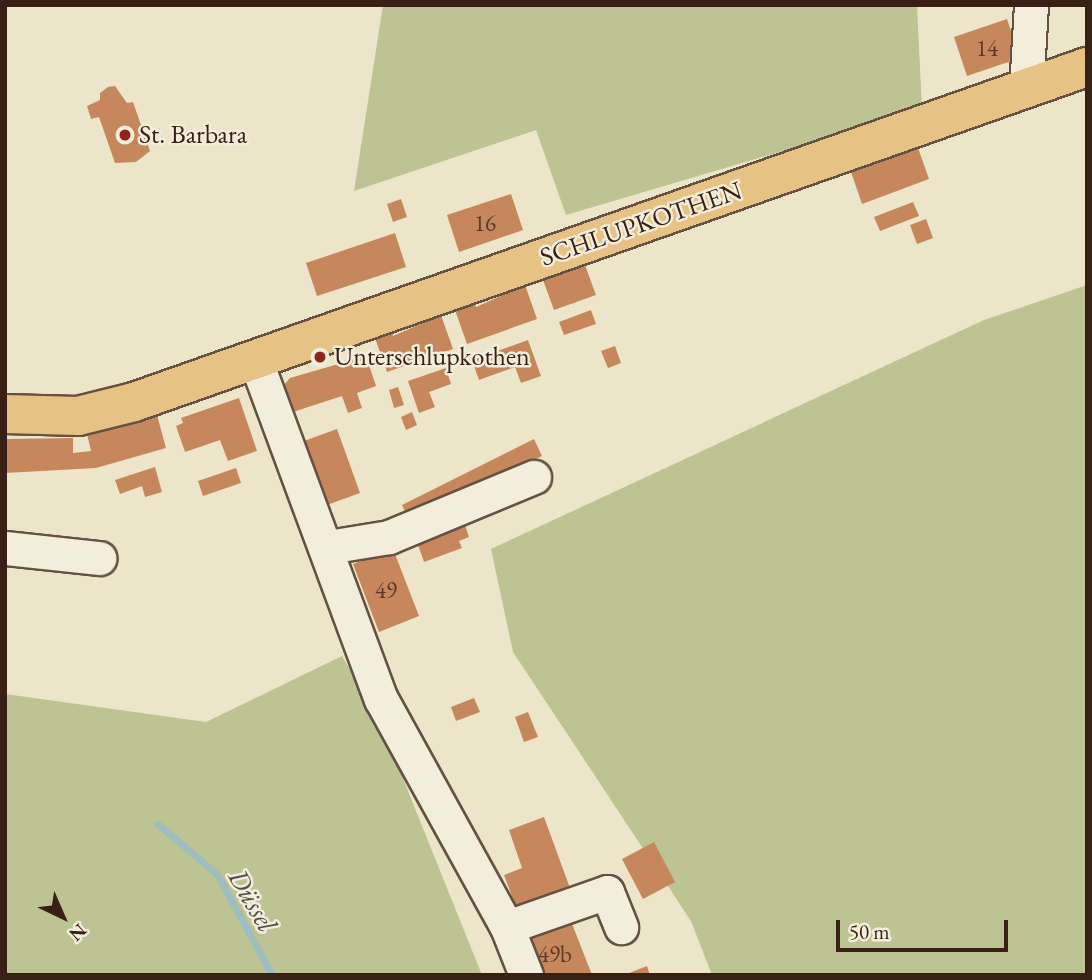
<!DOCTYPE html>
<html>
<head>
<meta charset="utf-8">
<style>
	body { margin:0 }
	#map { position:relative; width:1092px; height:980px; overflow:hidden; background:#ede5c9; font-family:"EB Garamond",serif }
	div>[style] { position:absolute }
	.green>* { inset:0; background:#bdc393 }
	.stream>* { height:7px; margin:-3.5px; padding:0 3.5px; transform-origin:3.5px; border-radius:3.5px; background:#9dbdbf }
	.building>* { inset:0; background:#c7875c }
	.roads { filter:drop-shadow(2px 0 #655142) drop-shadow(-2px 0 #655142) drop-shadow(0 2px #655142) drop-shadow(0 -2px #655142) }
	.minor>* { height:33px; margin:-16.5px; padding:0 16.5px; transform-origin:16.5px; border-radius:16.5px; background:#f3eedc }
	.major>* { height:38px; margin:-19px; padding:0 19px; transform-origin:19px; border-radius:19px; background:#e6c284 }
	.dots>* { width:19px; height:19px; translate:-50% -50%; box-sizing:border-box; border:4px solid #f3eedc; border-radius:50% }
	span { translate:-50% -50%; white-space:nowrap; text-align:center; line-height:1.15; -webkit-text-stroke:5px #f3eedc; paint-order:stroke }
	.number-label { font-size:23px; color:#5c3a27 }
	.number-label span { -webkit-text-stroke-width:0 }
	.poi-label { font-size:26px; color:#382015 }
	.left { translate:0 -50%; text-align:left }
	.street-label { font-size:26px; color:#382015 }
	.water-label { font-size:28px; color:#564f48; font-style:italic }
	.frame { position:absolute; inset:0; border:7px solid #382015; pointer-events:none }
	.north { position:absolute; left:28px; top:882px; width:70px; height:70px; -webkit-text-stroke:5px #f3eedc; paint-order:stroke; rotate:136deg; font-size:19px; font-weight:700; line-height:28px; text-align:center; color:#382015 }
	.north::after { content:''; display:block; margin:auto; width:24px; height:32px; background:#382015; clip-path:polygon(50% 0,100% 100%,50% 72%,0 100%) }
	.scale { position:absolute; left:836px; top:920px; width:172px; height:32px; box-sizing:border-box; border:4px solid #382015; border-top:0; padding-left:9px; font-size:21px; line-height:24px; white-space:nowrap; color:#382015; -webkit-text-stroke:5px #f3eedc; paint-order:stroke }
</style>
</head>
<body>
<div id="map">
	<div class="green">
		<i style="clip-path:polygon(383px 5px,917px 5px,922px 110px,566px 215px,536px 130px,354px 191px)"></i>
		<i style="clip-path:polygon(1087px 285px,1087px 975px,712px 975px,691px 921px,513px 652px,491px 549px,984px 320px)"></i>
		<i style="clip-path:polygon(342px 656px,379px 719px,482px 975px,5px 975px,5px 694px,206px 722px)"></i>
	</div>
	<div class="stream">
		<i style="left:158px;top:824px;width:77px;rotate:40.3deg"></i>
		<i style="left:217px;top:874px;width:115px;rotate:61.4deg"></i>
	</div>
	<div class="building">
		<i style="clip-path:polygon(1007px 19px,1020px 58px,967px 76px,954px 37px)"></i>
		<i style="clip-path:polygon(115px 86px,127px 103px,133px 102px,150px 151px,136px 162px,115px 163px,99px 117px,91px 119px,87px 106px,100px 100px,100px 93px,108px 87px)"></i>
		<i style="clip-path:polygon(918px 148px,929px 179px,862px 204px,851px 172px)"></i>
		<i style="clip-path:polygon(511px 194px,523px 230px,459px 252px,447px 215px)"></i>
		<i style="clip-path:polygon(401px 199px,407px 217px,393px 222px,387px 204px)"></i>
		<i style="clip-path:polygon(913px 202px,919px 216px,880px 231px,874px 217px)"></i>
		<i style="clip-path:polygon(926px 219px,933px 238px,917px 244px,910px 225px)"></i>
		<i style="clip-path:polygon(395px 233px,406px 267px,317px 296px,306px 263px)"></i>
		<i style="clip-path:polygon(585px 265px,596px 295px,554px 310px,543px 280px)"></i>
		<i style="clip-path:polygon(525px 285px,537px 319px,467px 344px,455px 310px,474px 303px,476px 307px)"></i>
		<i style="clip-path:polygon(591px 310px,596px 324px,564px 335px,559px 322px)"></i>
		<i style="clip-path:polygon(441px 315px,453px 349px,387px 372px,375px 338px,392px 332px,393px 336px)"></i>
		<i style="clip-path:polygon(528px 340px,541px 376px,521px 383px,515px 367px,479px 380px,472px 360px)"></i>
		<i style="clip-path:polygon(615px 346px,621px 363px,608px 368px,601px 351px)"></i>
		<i style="clip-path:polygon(366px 356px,376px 386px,357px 393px,362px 408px,348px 413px,342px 396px,293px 412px,284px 385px,290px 378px)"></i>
		<i style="clip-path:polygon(446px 368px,451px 384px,429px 392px,435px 407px,419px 413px,408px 381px)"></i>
		<i style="clip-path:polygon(398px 387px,404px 405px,394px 408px,389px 390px)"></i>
		<i style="clip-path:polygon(239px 398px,257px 451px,228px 461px,220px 440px,185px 452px,176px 426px,183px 423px,181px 418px)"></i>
		<i style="clip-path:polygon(412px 412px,417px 425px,406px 430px,401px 417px)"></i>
		<i style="clip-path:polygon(157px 415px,166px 448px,96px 468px,5px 473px,5px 439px,73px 438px,73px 453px,91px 451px,87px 434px)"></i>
		<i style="clip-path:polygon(337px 429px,360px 493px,327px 505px,304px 441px)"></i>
		<i style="clip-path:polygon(534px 439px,542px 456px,410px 522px,402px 505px)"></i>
		<i style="clip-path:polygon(155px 467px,162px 492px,145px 497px,142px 486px,120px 494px,115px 480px)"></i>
		<i style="clip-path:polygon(236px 468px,241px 483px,203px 496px,198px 481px)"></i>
		<i style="clip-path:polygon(464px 522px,469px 537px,459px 541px,462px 548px,424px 562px,416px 539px)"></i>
		<i style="clip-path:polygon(393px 549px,419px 616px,379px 632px,353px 564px)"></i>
		<i style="clip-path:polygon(474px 698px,480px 712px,456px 721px,451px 707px)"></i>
		<i style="clip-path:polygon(528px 712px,538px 737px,524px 742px,515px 717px)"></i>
		<i style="clip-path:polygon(544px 817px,570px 888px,516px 907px,504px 875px,522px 868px,509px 830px)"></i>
		<i style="clip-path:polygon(654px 842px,675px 882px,643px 899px,622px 859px)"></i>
		<i style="clip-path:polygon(569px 916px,592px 975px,535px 975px,520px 933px)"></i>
		<i style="clip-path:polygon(647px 966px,650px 975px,624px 975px)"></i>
	</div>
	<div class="roads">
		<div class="minor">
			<i style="left:1026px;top:89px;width:84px;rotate:-86.6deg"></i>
			<i style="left:255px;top:359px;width:363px;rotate:69.7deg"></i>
			<i style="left:381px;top:699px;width:260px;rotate:61.1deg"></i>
			<i style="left:507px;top:927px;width:52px;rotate:68.4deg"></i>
			<i style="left:328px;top:547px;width:62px;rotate:-9.3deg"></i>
			<i style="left:389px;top:537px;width:157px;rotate:-22.5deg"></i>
			<i style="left:5px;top:548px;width:95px;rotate:6.1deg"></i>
			<i style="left:507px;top:927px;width:106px;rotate:-19.3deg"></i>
			<i style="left:607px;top:892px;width:38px;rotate:68deg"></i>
		</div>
		<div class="major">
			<i style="left:5px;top:414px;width:73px;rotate:1.6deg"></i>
			<i style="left:78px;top:416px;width:58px;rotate:-14deg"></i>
			<i style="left:134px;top:402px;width:1010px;rotate:-19.37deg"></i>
		</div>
	</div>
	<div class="dots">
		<i style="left:125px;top:135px;background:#8f2418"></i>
		<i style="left:320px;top:357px;background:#8f2418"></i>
	</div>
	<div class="number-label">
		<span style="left:987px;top:48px">14</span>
		<span style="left:485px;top:223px">16</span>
		<span style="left:386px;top:590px">49</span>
		<span style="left:555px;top:954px">49b</span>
	</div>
	<div class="poi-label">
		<span class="left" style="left:139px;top:135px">St. Barbara</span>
		<span class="left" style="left:334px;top:357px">Unterschlupkothen</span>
	</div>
	<div class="street-label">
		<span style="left:641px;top:224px;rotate:-19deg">SCHLUPKOTHEN</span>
	</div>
	<div class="water-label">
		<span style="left:253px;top:900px;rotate:60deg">Düssel</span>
	</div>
	<div class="frame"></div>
	<div class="north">N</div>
	<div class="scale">50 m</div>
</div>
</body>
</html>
